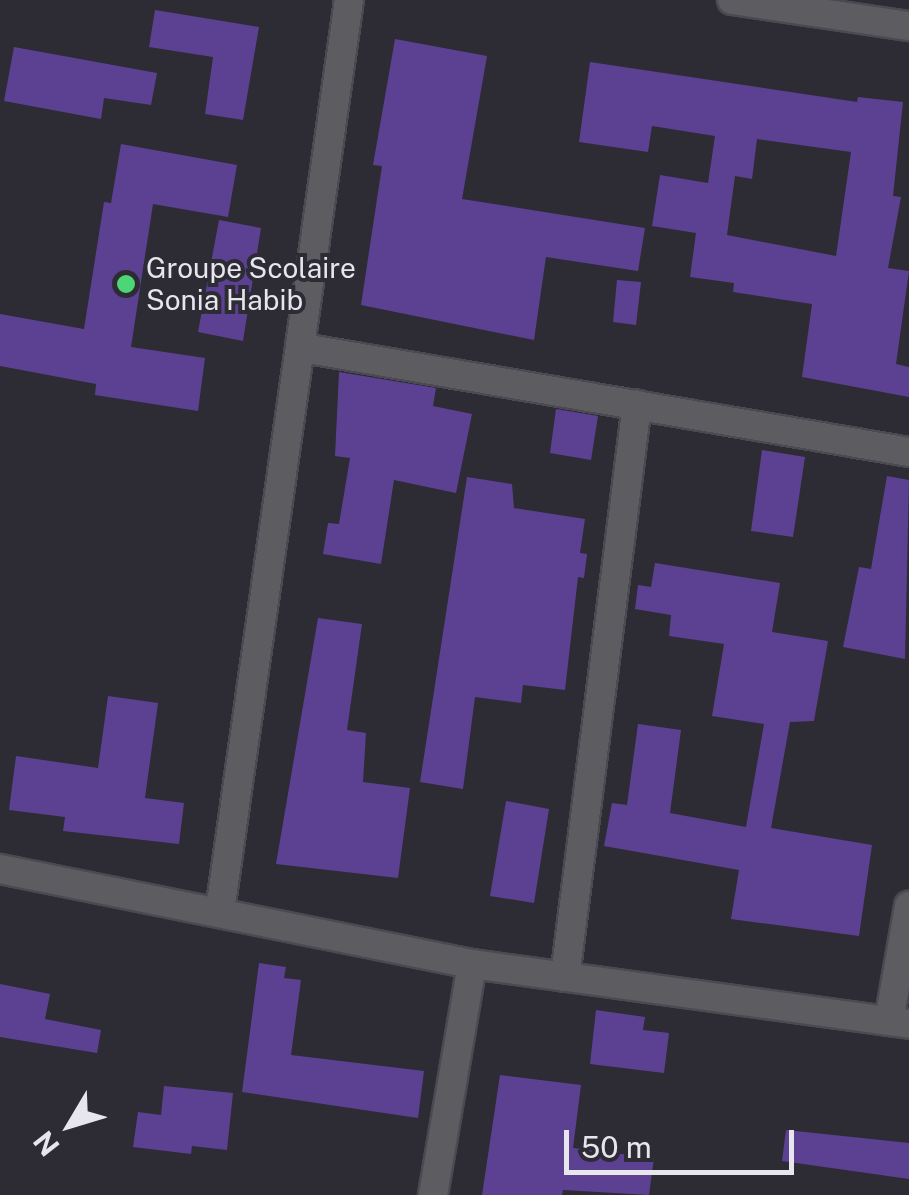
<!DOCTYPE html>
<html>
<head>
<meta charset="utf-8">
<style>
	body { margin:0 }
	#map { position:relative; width:909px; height:1195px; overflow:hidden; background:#2d2b34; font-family:"Public Sans",sans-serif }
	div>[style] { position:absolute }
	.building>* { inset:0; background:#5c4193 }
	.roads { filter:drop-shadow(2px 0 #4b4951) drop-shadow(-2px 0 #4b4951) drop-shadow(0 2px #4b4951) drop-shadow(0 -2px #4b4951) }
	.minor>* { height:28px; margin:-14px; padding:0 14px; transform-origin:14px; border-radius:14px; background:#5d5c61 }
	.tertiary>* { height:28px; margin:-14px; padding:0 14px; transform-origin:14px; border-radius:14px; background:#5d5c61 }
	.dots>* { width:28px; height:28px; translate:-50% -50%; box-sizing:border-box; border:5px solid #2d2b34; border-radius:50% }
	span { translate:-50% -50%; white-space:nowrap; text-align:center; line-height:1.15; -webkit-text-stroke:8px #2d2b34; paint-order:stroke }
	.poi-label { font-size:28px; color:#e7e6ec }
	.left { translate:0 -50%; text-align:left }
	.north { position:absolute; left:20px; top:1075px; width:100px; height:100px; -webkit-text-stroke:8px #2d2b34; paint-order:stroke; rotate:232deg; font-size:28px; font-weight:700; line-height:40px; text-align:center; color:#e7e6ec }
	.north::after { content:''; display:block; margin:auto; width:35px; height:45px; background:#e7e6ec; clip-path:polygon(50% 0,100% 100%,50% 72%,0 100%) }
	.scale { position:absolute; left:564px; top:1130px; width:230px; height:45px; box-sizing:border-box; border:5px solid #e7e6ec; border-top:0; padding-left:12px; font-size:30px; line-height:35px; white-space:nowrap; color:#e7e6ec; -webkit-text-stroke:8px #2d2b34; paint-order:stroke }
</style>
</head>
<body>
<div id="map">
	<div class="building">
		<i style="clip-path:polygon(155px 10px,259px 27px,243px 120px,205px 114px,213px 57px,149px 47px)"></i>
		<i style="clip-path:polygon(395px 39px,487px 56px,462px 199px,645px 228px,638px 271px,546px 257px,534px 340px,361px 305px,382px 166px,373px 165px)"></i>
		<i style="clip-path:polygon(14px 47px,157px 73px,151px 105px,104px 98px,101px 119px,4px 101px)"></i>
		<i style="clip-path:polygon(evenodd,590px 62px,857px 102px,858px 97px,903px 102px,893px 196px,901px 197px,888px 268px,909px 271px,896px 364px,909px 367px,909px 397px,802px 377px,812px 304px,733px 292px,734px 283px,690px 277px,696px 233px,652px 226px,660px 175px,708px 183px,715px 136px,652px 126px,648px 152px,579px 142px,590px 62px,757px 139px,851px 152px,836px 256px,727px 235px,735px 176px,752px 179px,757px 139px)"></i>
		<i style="clip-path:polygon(121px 144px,237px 165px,228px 217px,153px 204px,131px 347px,205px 358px,198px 411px,95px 395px,96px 384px,0 366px,0 314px,84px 329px,104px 202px,111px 203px)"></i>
		<i style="clip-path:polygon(219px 220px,261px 228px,243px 341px,198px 332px)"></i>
		<i style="clip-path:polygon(617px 280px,641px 282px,636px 325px,613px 322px)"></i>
		<i style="clip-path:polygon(339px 372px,436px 388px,433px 406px,472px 414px,456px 493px,394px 480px,381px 564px,323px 554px,328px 523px,339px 524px,350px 458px,335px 456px)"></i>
		<i style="clip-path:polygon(556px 409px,598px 416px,591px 460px,550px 453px)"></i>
		<i style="clip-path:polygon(762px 450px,805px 457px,793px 537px,751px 531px)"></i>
		<i style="clip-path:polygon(887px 476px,909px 480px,905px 659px,843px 647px,859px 567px,871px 569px)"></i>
		<i style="clip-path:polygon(467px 477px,512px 484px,514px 508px,585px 519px,580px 553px,587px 554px,584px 578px,578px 577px,565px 690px,523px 685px,521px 703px,475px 697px,463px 789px,420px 782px)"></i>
		<i style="clip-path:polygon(655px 563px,780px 583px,772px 632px,828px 641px,814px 721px,790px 722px,771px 828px,872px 845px,859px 936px,731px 919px,739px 870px,604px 846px,612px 803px,627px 805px,638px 724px,681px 730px,670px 813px,746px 827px,764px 724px,712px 716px,724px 644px,669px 636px,671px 615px,635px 609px,638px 585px,651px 587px)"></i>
		<i style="clip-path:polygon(318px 618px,362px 624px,347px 730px,366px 733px,363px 782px,410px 788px,398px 878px,276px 864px)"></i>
		<i style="clip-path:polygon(108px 696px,158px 703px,145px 798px,184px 803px,179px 844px,63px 831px,65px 817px,9px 810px,16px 756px,98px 768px)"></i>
		<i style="clip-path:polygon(506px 801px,549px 809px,534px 903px,490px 896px)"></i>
		<i style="clip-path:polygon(259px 963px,286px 967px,284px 978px,301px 980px,291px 1055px,424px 1071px,418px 1118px,242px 1092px)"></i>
		<i style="clip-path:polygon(0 984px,50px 994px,45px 1019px,101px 1030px,97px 1053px,0 1037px)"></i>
		<i style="clip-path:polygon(596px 1010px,645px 1017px,643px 1030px,669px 1033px,664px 1073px,590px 1064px)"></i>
		<i style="clip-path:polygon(500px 1075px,581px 1085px,573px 1148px,654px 1158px,649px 1195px,563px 1190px,562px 1195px,482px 1195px)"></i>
		<i style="clip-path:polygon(164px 1086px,233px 1093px,227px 1150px,192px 1146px,191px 1154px,133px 1147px,138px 1112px,161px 1115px)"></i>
		<i style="clip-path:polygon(786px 1130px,909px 1143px,909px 1179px,782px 1161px)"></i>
	</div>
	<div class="roads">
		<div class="minor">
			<i style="left:303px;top:348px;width:615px;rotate:9.74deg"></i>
			<i style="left:0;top:869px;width:481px;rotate:11.4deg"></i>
			<i style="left:472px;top:964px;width:441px;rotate:7.8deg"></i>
			<i style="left:220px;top:911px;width:920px;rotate:-81.94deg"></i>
			<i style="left:565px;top:977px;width:577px;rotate:-82.83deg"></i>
			<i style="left:889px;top:1021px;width:117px;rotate:-80.1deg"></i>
			<i style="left:433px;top:1195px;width:234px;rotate:-80.4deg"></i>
		</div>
		<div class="tertiary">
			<i style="left:732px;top:0;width:179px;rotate:8.4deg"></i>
		</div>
	</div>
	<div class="dots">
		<i style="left:126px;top:284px;background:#4cd676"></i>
	</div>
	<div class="poi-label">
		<span class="left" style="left:146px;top:284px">Groupe Scolaire<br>Sonia Habib</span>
	</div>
	<div class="north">N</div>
	<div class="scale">50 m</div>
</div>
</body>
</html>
